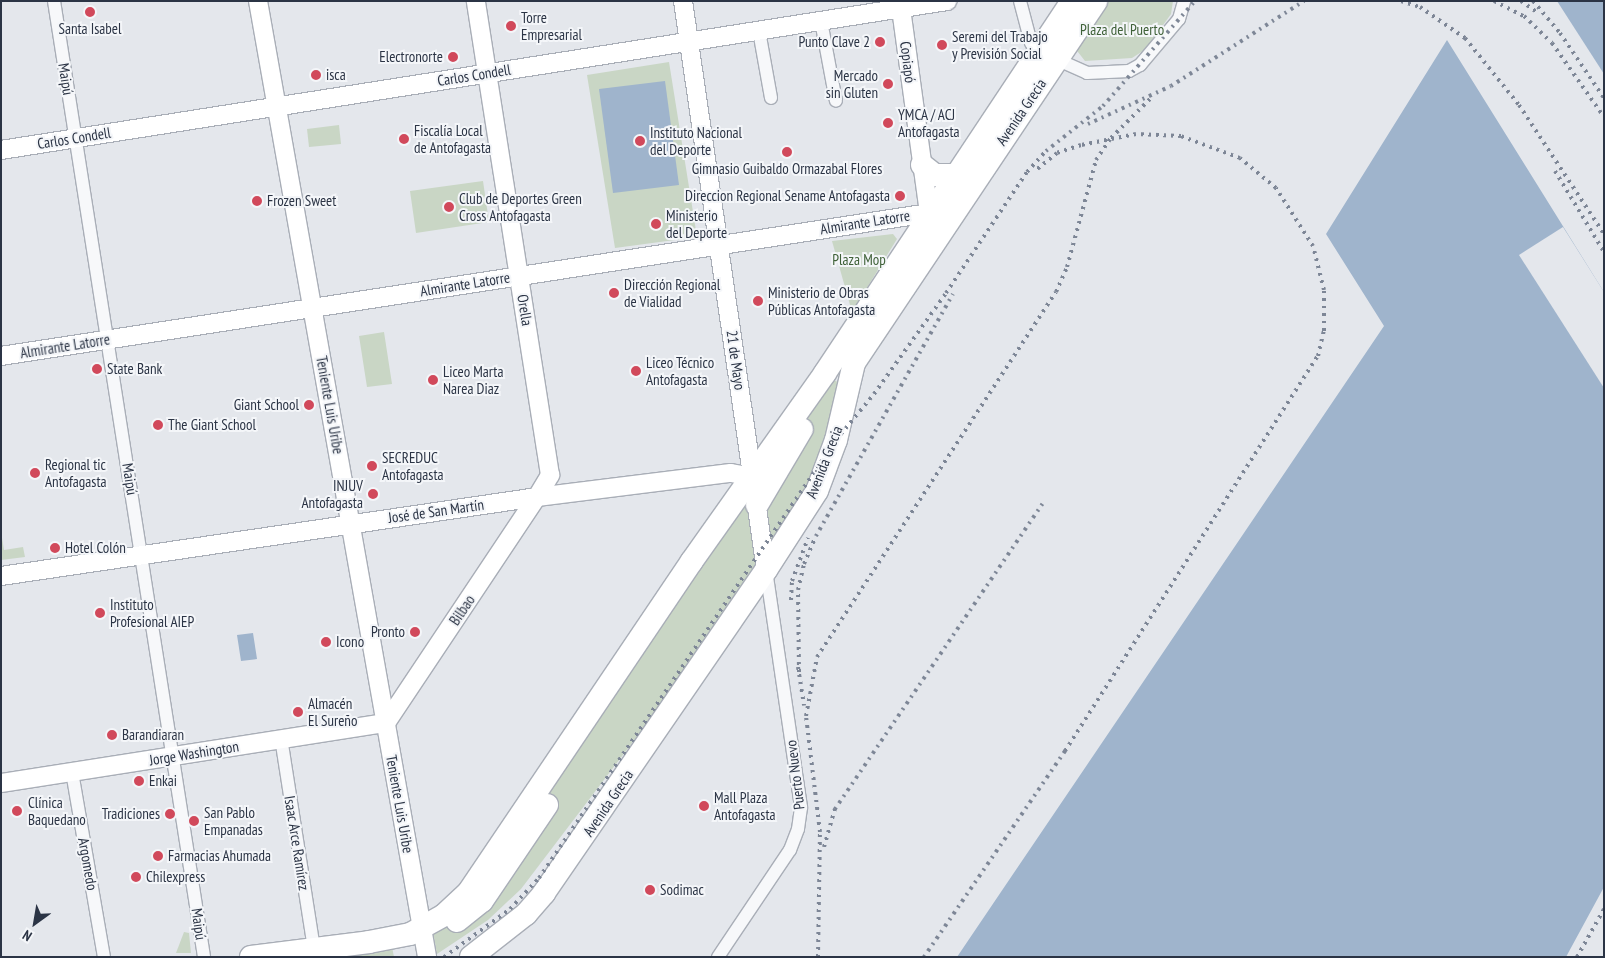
<!DOCTYPE html>
<html>
<head>
<meta charset="utf-8">
<style>
	body { margin:0 }
	#map { position:relative; width:1605px; height:958px; overflow:hidden; background:#e4e7ec; font-family:"PT Sans Narrow",sans-serif }
	div>[style] { position:absolute }
	.green>* { inset:0; background:#c9d6c5 }
	.water>* { inset:0; background:#9fb4cc }
	.pier>* { inset:0; background:#e4e7ec }
	.roads { filter:drop-shadow(1px 0 #a9aeb7) drop-shadow(-1px 0 #a9aeb7) drop-shadow(0 1px #a9aeb7) drop-shadow(0 -1px #a9aeb7) }
	.street>* { height:12px; margin:-6px; padding:0 6px; transform-origin:6px; border-radius:6px; background:#f7f8fa }
	.secondary>* { height:18px; margin:-9px; padding:0 9px; transform-origin:9px; border-radius:9px; background:#fff }
	.highway>* { height:22px; margin:-11px; padding:0 11px; transform-origin:11px; border-radius:11px; background:#fff }
	.rail>* { height:4px; margin-top:-2px; transform-origin:0; background:repeating-linear-gradient(90deg,#7d8696 0 2.5px,transparent 0 7.5px) }
	.dots>* { width:14px; height:14px; translate:-50% -50%; box-sizing:border-box; border:2px solid #f4f6f9; border-radius:50% }
	span { translate:-50% -50%; white-space:nowrap; text-align:center; line-height:1.15; -webkit-text-stroke:4px #f4f6f9; paint-order:stroke }
	.poi-label { font-size:15px; color:#2b3445 }
	.left { translate:0 -50%; text-align:left }
	.right { translate:-100% -50%; text-align:right }
	.park-label { font-size:15px; color:#3f6138 }
	.street-label { font-size:15px; color:#2b3445 }
	.frame { position:absolute; inset:0; border:2px solid #2b3445; pointer-events:none }
	.north { position:absolute; left:10px; top:898px; width:50px; height:50px; -webkit-text-stroke:4px #f4f6f9; paint-order:stroke; rotate:212deg; font-size:14px; font-weight:700; line-height:20px; text-align:center; color:#2b3445 }
	.north::after { content:''; display:block; margin:auto; width:18px; height:22px; background:#2b3445; clip-path:polygon(50% 0,100% 100%,50% 72%,0 100%) }
</style>
</head>
<body>
<div id="map">
	<div class="green">
		<i style="clip-path:polygon(1104px 1px,1173px 1px,1171px 14px,1146px 49px,1132px 58px,1085px 61px,1074px 47px)"></i>
		<i style="clip-path:polygon(669px 62px,697px 237px,615px 248px,587px 75px)"></i>
		<i style="clip-path:polygon(339px 125px,341px 144px,309px 147px,307px 129px)"></i>
		<i style="clip-path:polygon(483px 181px,489px 222px,416px 233px,410px 191px)"></i>
		<i style="clip-path:polygon(893px 234px,897px 239px,852px 312px,832px 241px)"></i>
		<i style="clip-path:polygon(384px 332px,392px 384px,367px 387px,359px 336px)"></i>
		<i style="clip-path:polygon(825px 373px,840px 384px,822px 456px,804px 505px,756px 580px,521px 889px,488px 920px,437px 954px,433px 932px)"></i>
		<i style="clip-path:polygon(1px 532px,4px 550px,23px 547px,25px 557px,1px 560px)"></i>
		<i style="clip-path:polygon(184px 932px,189px 933px,191px 953px,176px 953px)"></i>
		<i style="clip-path:polygon(392px 947px,394px 957px,326px 957px)"></i>
	</div>
	<div class="water">
		<i style="clip-path:polygon(1557px 1px,1604px 1px,1604px 74px)"></i>
		<i style="clip-path:polygon(1447px 40px,1604px 292px,1604px 887px,1566px 957px,957px 957px,1384px 326px,1326px 234px)"></i>
		<i style="clip-path:polygon(665px 81px,679px 185px,613px 193px,599px 89px)"></i>
		<i style="clip-path:polygon(253px 633px,257px 659px,241px 661px,237px 635px)"></i>
	</div>
	<div class="pier">
		<i style="clip-path:polygon(1563px 227px,1604px 292px,1604px 388px,1519px 255px)"></i>
	</div>
	<div class="roads">
		<div class="street">
			<i style="left:54px;top:1px;width:968px;rotate:81.08deg"></i>
			<i style="left:1020px;top:1px;width:43px;rotate:75.3deg"></i>
			<i style="left:1031px;top:43px;width:11px;rotate:56deg"></i>
			<i style="left:821px;top:21px;width:81px;rotate:79.4deg"></i>
			<i style="left:759px;top:31px;width:68px;rotate:79.8deg"></i>
			<i style="left:1055px;top:53px;width:14px;rotate:45deg"></i>
			<i style="left:1065px;top:63px;width:24px;rotate:24deg"></i>
			<i style="left:1087px;top:73px;width:42px;rotate:-2.7deg"></i>
			<i style="left:1129px;top:71px;width:13px;rotate:-29deg"></i>
			<i style="left:1140px;top:65px;width:60px;rotate:-49.7deg"></i>
			<i style="left:1179px;top:19px;width:19px;rotate:-74deg"></i>
			<i style="left:281px;top:738px;width:213px;rotate:81.1deg"></i>
			<i style="left:72px;top:772px;width:188px;rotate:80.2deg"></i>
			<i style="left:718px;top:957px;width:129px;rotate:-56.1deg"></i>
			<i style="left:790px;top:850px;width:22px;rotate:-69deg"></i>
			<i style="left:798px;top:829px;width:22px;rotate:-82deg"></i>
			<i style="left:801px;top:807px;width:240px;rotate:-98.4deg"></i>
		</div>
		<div class="secondary">
			<i style="left:258px;top:1px;width:971px;rotate:79.97deg"></i>
			<i style="left:683px;top:1px;width:575px;rotate:81.7deg"></i>
			<i style="left:1px;top:150px;width:958px;rotate:-8.95deg"></i>
			<i style="left:1px;top:356px;width:939px;rotate:-8.76deg"></i>
			<i style="left:929px;top:213px;width:214px;rotate:-97.8deg"></i>
			<i style="left:1px;top:576px;width:542px;rotate:-8.38deg"></i>
			<i style="left:537px;top:497px;width:195px;rotate:-7.1deg"></i>
			<i style="left:731px;top:473px;width:22px;rotate:10deg"></i>
			<i style="left:1px;top:783px;width:390px;rotate:-8.9deg"></i>
			<i style="left:386px;top:723px;width:272px;rotate:-56.3deg"></i>
			<i style="left:537px;top:497px;width:26px;rotate:-59deg"></i>
			<i style="left:550px;top:475px;width:480px;rotate:-98.9deg"></i>
		</div>
		<div class="highway">
			<i style="left:922px;top:165px;width:16px;rotate:38deg"></i>
			<i style="left:935px;top:175px;width:19px"></i>
			<i style="left:757px;top:505px;width:88px;rotate:-59.4deg"></i>
			<i style="left:457px;top:921px;width:32px;rotate:-39deg"></i>
			<i style="left:482px;top:901px;width:116px;rotate:-55.9deg"></i>
			<i style="left:251px;top:957px;width:119px;rotate:-7.2deg"></i>
			<i style="left:369px;top:942px;width:42px;rotate:-11deg"></i>
			<i style="left:410px;top:934px;width:39px;rotate:-29deg"></i>
			<i style="left:444px;top:915px;width:33px;rotate:-43deg"></i>
			<i style="left:468px;top:893px;width:400px;rotate:-56deg"></i>
			<i style="left:692px;top:561px;width:230px;rotate:-54.7deg"></i>
			<i style="left:825px;top:373px;width:447px;rotate:-56.4deg"></i>
			<i style="left:471px;top:957px;width:70px;rotate:-38deg"></i>
			<i style="left:526px;top:914px;width:28px;rotate:-49deg"></i>
			<i style="left:544px;top:893px;width:392px;rotate:-55.5deg"></i>
			<i style="left:766px;top:570px;width:94px;rotate:-57.2deg"></i>
			<i style="left:817px;top:491px;width:54px;rotate:-69.6deg"></i>
			<i style="left:836px;top:440px;width:79px;rotate:-76.8deg"></i>
			<i style="left:854px;top:363px;width:435px;rotate:-56.2deg"></i>
		</div>
	</div>
	<div class="rail">
		<i style="left:1401px;top:1px;width:20px;rotate:18deg"></i>
		<i style="left:1420px;top:7px;width:55px;rotate:34.6deg"></i>
		<i style="left:1465px;top:38px;width:86px;rotate:51.1deg"></i>
		<i style="left:1519px;top:105px;width:154px;rotate:56.6deg"></i>
		<i style="left:1494px;top:1px;width:34px;rotate:27deg"></i>
		<i style="left:1524px;top:16px;width:39px;rotate:44deg"></i>
		<i style="left:1552px;top:43px;width:90px;rotate:54.9deg"></i>
		<i style="left:1521px;top:1px;width:21px;rotate:35deg"></i>
		<i style="left:1533px;top:1px;width:42px;rotate:49.8deg"></i>
		<i style="left:1560px;top:33px;width:78px;rotate:55.9deg"></i>
		<i style="left:1088px;top:124px;width:91px;rotate:-24.6deg"></i>
		<i style="left:1171px;top:86px;width:158px;rotate:-32.6deg"></i>
		<i style="left:1555px;top:171px;width:95px;rotate:58.8deg"></i>
		<i style="left:791px;top:600px;width:19px;rotate:-87deg"></i>
		<i style="left:792px;top:581px;width:46px;rotate:-69.6deg"></i>
		<i style="left:798px;top:667px;width:39px;rotate:81deg"></i>
		<i style="left:799px;top:672px;width:82px;rotate:-90.7deg"></i>
		<i style="left:798px;top:590px;width:27px;rotate:-77deg"></i>
		<i style="left:804px;top:564px;width:30px;rotate:-67deg"></i>
		<i style="left:816px;top:536px;width:278px;rotate:-60.5deg"></i>
		<i style="left:824px;top:847px;width:40px;rotate:-74deg"></i>
		<i style="left:835px;top:809px;width:369px;rotate:-55.8deg"></i>
		<i style="left:444px;top:957px;width:82px;rotate:-36deg"></i>
		<i style="left:510px;top:909px;width:42px;rotate:-46.9deg"></i>
		<i style="left:539px;top:878px;width:529px;rotate:-55.86deg"></i>
		<i style="left:836px;top:440px;width:60px;rotate:-50.4deg"></i>
		<i style="left:874px;top:394px;width:124px;rotate:-54.5deg"></i>
		<i style="left:946px;top:293px;width:146px;rotate:-56.2deg"></i>
		<i style="left:1027px;top:172px;width:28px;rotate:-48deg"></i>
		<i style="left:1046px;top:151px;width:73px;rotate:-38.3deg"></i>
		<i style="left:1103px;top:106px;width:140px;rotate:-48.8deg"></i>
		<i style="left:818px;top:957px;width:125px;rotate:-89.1deg"></i>
		<i style="left:820px;top:832px;width:117px;rotate:-96.9deg"></i>
		<i style="left:806px;top:716px;width:60px;rotate:-79.4deg"></i>
		<i style="left:817px;top:657px;width:436px;rotate:-56.8deg"></i>
		<i style="left:1056px;top:292px;width:27px;rotate:-66deg"></i>
		<i style="left:1067px;top:267px;width:111px;rotate:-74.8deg"></i>
		<i style="left:1096px;top:160px;width:27px;rotate:-56deg"></i>
		<i style="left:1111px;top:138px;width:59px;rotate:-45deg"></i>
		<i style="left:924px;top:957px;width:250px;rotate:-55.6deg"></i>
		<i style="left:1065px;top:751px;width:469px;rotate:-57.4deg"></i>
		<i style="left:1318px;top:356px;width:26px;rotate:-77deg"></i>
		<i style="left:1324px;top:331px;width:41px;rotate:-90deg"></i>
		<i style="left:1324px;top:290px;width:45px;rotate:-104deg"></i>
		<i style="left:1313px;top:246px;width:69px;rotate:-122.5deg"></i>
		<i style="left:1276px;top:188px;width:47px;rotate:-140.2deg"></i>
		<i style="left:1240px;top:158px;width:63px;rotate:-159.6deg"></i>
		<i style="left:1181px;top:136px;width:45px;rotate:-177.5deg"></i>
		<i style="left:1136px;top:134px;width:56px;rotate:168.7deg"></i>
		<i style="left:1081px;top:145px;width:25px;rotate:162deg"></i>
		<i style="left:1057px;top:153px;width:28px;rotate:141deg"></i>
		<i style="left:1577px;top:957px;width:55px;rotate:-60.6deg"></i>
	</div>
	<div class="dots">
		<i style="left:90px;top:12px;background:#d1495b"></i>
		<i style="left:511px;top:26px;background:#d1495b"></i>
		<i style="left:880px;top:42px;background:#d1495b"></i>
		<i style="left:942px;top:45px;background:#d1495b"></i>
		<i style="left:453px;top:57px;background:#d1495b"></i>
		<i style="left:316px;top:75px;background:#d1495b"></i>
		<i style="left:888px;top:84px;background:#d1495b"></i>
		<i style="left:888px;top:123px;background:#d1495b"></i>
		<i style="left:404px;top:139px;background:#d1495b"></i>
		<i style="left:640px;top:141px;background:#d1495b"></i>
		<i style="left:787px;top:152px;background:#d1495b"></i>
		<i style="left:900px;top:196px;background:#d1495b"></i>
		<i style="left:257px;top:201px;background:#d1495b"></i>
		<i style="left:449px;top:207px;background:#d1495b"></i>
		<i style="left:656px;top:224px;background:#d1495b"></i>
		<i style="left:614px;top:293px;background:#d1495b"></i>
		<i style="left:758px;top:301px;background:#d1495b"></i>
		<i style="left:97px;top:369px;background:#d1495b"></i>
		<i style="left:636px;top:371px;background:#d1495b"></i>
		<i style="left:433px;top:380px;background:#d1495b"></i>
		<i style="left:309px;top:405px;background:#d1495b"></i>
		<i style="left:158px;top:425px;background:#d1495b"></i>
		<i style="left:372px;top:466px;background:#d1495b"></i>
		<i style="left:35px;top:473px;background:#d1495b"></i>
		<i style="left:373px;top:494px;background:#d1495b"></i>
		<i style="left:55px;top:548px;background:#d1495b"></i>
		<i style="left:100px;top:613px;background:#d1495b"></i>
		<i style="left:415px;top:632px;background:#d1495b"></i>
		<i style="left:326px;top:642px;background:#d1495b"></i>
		<i style="left:298px;top:712px;background:#d1495b"></i>
		<i style="left:112px;top:735px;background:#d1495b"></i>
		<i style="left:139px;top:781px;background:#d1495b"></i>
		<i style="left:704px;top:806px;background:#d1495b"></i>
		<i style="left:17px;top:811px;background:#d1495b"></i>
		<i style="left:170px;top:814px;background:#d1495b"></i>
		<i style="left:194px;top:821px;background:#d1495b"></i>
		<i style="left:158px;top:856px;background:#d1495b"></i>
		<i style="left:136px;top:877px;background:#d1495b"></i>
		<i style="left:650px;top:890px;background:#d1495b"></i>
	</div>
	<div class="poi-label">
		<span class="left" style="left:521px;top:26px">Torre<br>Empresarial</span>
		<span style="left:90px;top:29px">Santa Isabel</span>
		<span class="left" style="left:952px;top:45px">Seremi del Trabajo<br>y Previsión Social</span>
		<span class="right" style="left:870px;top:42px">Punto Clave 2</span>
		<span class="right" style="left:443px;top:57px">Electronorte</span>
		<span class="left" style="left:326px;top:75px">isca</span>
		<span class="right" style="left:878px;top:84px">Mercado<br>sin Gluten</span>
		<span class="left" style="left:898px;top:123px">YMCA / ACJ<br>Antofagasta</span>
		<span class="left" style="left:414px;top:139px">Fiscalía Local<br>de Antofagasta</span>
		<span class="left" style="left:650px;top:141px">Instituto Nacional<br>del Deporte</span>
		<span style="left:787px;top:169px">Gimnasio Guibaldo Ormazabal Flores</span>
		<span class="right" style="left:890px;top:196px">Direccion Regional Sename Antofagasta</span>
		<span class="left" style="left:459px;top:207px">Club de Deportes Green<br>Cross Antofagasta</span>
		<span class="left" style="left:267px;top:201px">Frozen Sweet</span>
		<span class="left" style="left:666px;top:224px">Ministerio<br>del Deporte</span>
		<span class="left" style="left:624px;top:293px">Dirección Regional<br>de Vialidad</span>
		<span class="left" style="left:768px;top:301px">Ministerio de Obras<br>Públicas Antofagasta</span>
		<span class="left" style="left:646px;top:371px">Liceo Técnico<br>Antofagasta</span>
		<span class="left" style="left:107px;top:369px">State Bank</span>
		<span class="left" style="left:443px;top:380px">Liceo Marta<br>Narea Diaz</span>
		<span class="right" style="left:299px;top:405px">Giant School</span>
		<span class="left" style="left:168px;top:425px">The Giant School</span>
		<span class="left" style="left:382px;top:466px">SECREDUC<br>Antofagasta</span>
		<span class="left" style="left:45px;top:473px">Regional tic<br>Antofagasta</span>
		<span class="right" style="left:363px;top:494px">INJUV<br>Antofagasta</span>
		<span class="left" style="left:65px;top:548px">Hotel Colón</span>
		<span class="left" style="left:110px;top:613px">Instituto<br>Profesional AIEP</span>
		<span class="right" style="left:405px;top:632px">Pronto</span>
		<span class="left" style="left:336px;top:642px">Icono</span>
		<span class="left" style="left:308px;top:712px">Almacén<br>El Sureño</span>
		<span class="left" style="left:122px;top:735px">Barandiaran</span>
		<span class="left" style="left:149px;top:781px">Enkai</span>
		<span class="left" style="left:714px;top:806px">Mall Plaza<br>Antofagasta</span>
		<span class="left" style="left:28px;top:811px">Clínica<br>Baquedano</span>
		<span class="left" style="left:204px;top:821px">San Pablo<br>Empanadas</span>
		<span class="right" style="left:160px;top:814px">Tradiciones</span>
		<span class="left" style="left:168px;top:856px">Farmacias Ahumada</span>
		<span class="left" style="left:146px;top:877px">Chilexpress</span>
		<span class="left" style="left:660px;top:890px">Sodimac</span>
	</div>
	<div class="park-label">
		<span style="left:1122px;top:30px">Plaza del Puerto</span>
		<span style="left:859px;top:260px">Plaza Mop</span>
	</div>
	<div class="street-label">
		<span style="left:908px;top:62px;rotate:83deg">Copiapó</span>
		<span style="left:474px;top:75px;rotate:-9deg">Carlos Condell</span>
		<span style="left:66px;top:79px;rotate:81deg">Maipú</span>
		<span style="left:1021px;top:112px;rotate:-56deg">Avenida Grecia</span>
		<span style="left:74px;top:138px;rotate:-9deg">Carlos Condell</span>
		<span style="left:865px;top:222px;rotate:-9deg">Almirante Latorre</span>
		<span style="left:465px;top:284px;rotate:-9deg">Almirante Latorre</span>
		<span style="left:525px;top:310px;rotate:81deg">Orella</span>
		<span style="left:65px;top:346px;rotate:-9deg">Almirante Latorre</span>
		<span style="left:736px;top:360px;rotate:82deg">21 de Mayo</span>
		<span style="left:330px;top:405px;rotate:80deg">Teniente Luis Uribe</span>
		<span style="left:824px;top:462px;rotate:-69deg">Avenida Grecia</span>
		<span style="left:130px;top:479px;rotate:81deg">Maipú</span>
		<span style="left:436px;top:511px;rotate:-8deg">José de San Martín</span>
		<span style="left:462px;top:610px;rotate:-56deg">Bilbao</span>
		<span style="left:194px;top:753px;rotate:-9deg">Jorge Washington</span>
		<span style="left:795px;top:775px;rotate:-97deg">Puerto Nuevo</span>
		<span style="left:608px;top:803px;rotate:-56deg">Avenida Grecia</span>
		<span style="left:400px;top:804px;rotate:80deg">Teniente Luis Uribe</span>
		<span style="left:297px;top:843px;rotate:81deg">Isaac Arce Ramírez</span>
		<span style="left:88px;top:864px;rotate:80deg">Argomedo</span>
		<span style="left:199px;top:924px;rotate:82deg">Maipú</span>
	</div>
	<div class="frame"></div>
	<div class="north">N</div>
</div>
</body>
</html>
